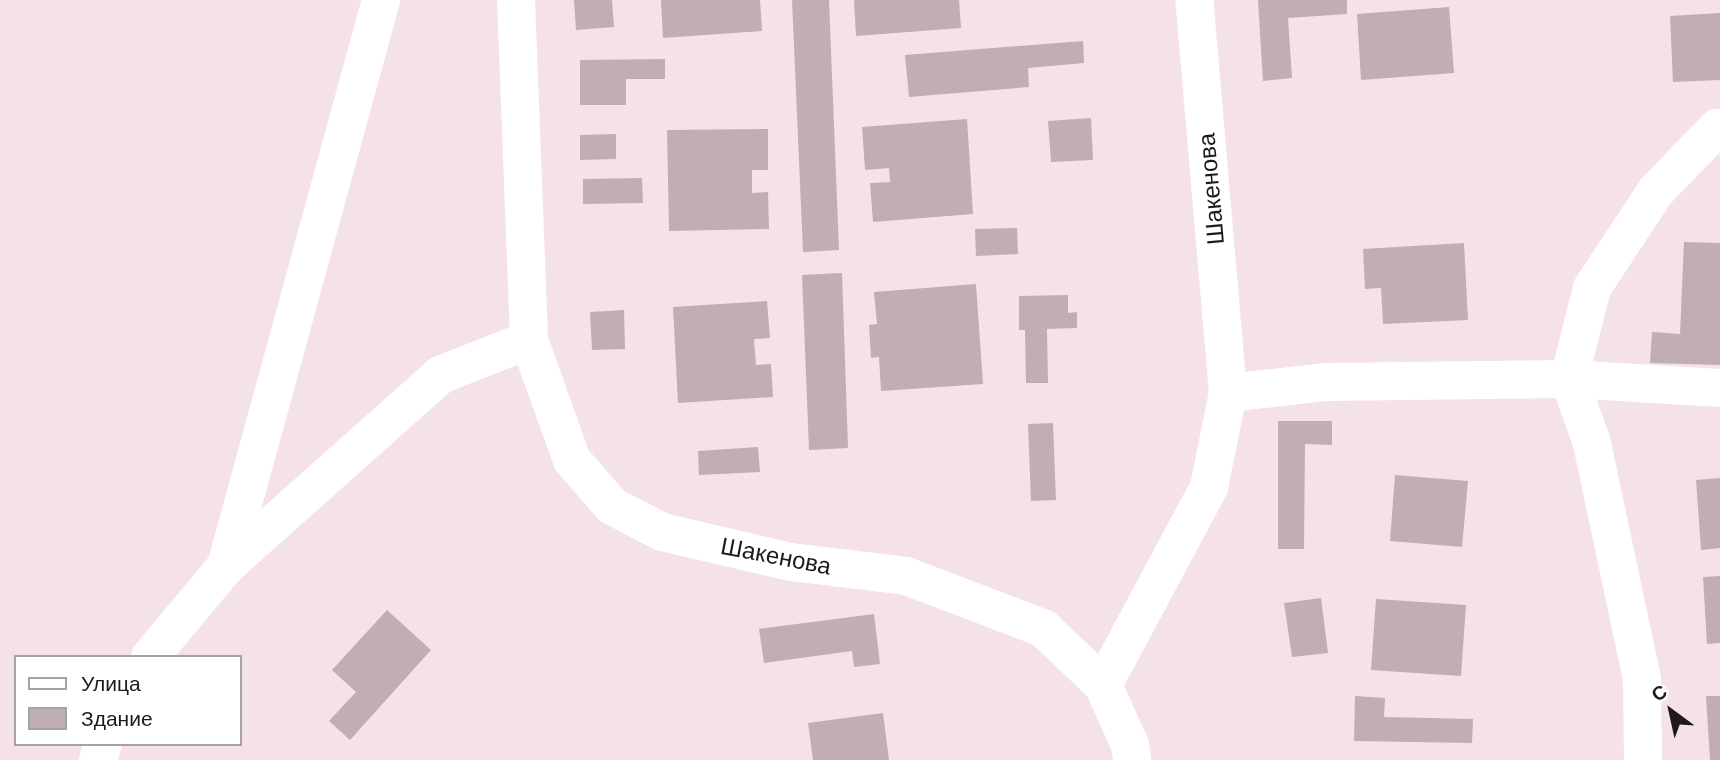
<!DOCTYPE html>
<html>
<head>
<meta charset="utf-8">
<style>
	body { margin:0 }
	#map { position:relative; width:1720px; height:760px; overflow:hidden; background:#f5e2e7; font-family:"DM Sans",sans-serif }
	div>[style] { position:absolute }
	.building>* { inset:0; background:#c0aeb3 }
	.minor>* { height:38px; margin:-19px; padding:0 19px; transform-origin:19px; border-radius:19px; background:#fff }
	span { translate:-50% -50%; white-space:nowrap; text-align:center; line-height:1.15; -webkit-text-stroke:7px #fff; paint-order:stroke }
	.street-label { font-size:24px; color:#20191b }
	.legend { position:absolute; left:14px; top:655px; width:228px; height:91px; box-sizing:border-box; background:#fff; border:2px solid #a6a3a4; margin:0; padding:9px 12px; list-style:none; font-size:21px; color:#20191b }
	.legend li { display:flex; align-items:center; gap:14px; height:35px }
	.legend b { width:35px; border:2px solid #a6a3a4 }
	.north { position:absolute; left:1636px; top:676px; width:70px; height:70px; -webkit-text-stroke:5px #fff; paint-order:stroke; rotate:327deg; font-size:19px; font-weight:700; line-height:28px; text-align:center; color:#20191b }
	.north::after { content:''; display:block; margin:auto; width:24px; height:32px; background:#20191b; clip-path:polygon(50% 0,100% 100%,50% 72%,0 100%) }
</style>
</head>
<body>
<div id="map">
	<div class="building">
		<i style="clip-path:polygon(574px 0,612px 0,614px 27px,576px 30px)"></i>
		<i style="clip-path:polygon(661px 0,760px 0,762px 31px,663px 38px)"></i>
		<i style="clip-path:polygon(792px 0,829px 0,839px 250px,803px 252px)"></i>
		<i style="clip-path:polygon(854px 0,959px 0,961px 28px,856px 36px)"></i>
		<i style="clip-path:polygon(1258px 0,1347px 0,1347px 14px,1288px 18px,1292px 78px,1263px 81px)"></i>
		<i style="clip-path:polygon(1449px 7px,1454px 73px,1361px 80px,1357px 14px)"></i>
		<i style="clip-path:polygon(1720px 13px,1720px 80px,1673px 82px,1670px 16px)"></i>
		<i style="clip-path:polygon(1083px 41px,1084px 63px,1028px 68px,1029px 87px,909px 97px,905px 55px)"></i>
		<i style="clip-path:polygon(665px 59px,665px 79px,626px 79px,626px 105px,580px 105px,580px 60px)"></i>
		<i style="clip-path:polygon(1091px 118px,1093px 160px,1051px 162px,1048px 121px)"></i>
		<i style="clip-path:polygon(967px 119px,973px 214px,873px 222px,870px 183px,890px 182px,889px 168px,865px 170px,862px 127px)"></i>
		<i style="clip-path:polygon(768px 129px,768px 170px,752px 170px,752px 193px,768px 192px,769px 229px,669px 231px,667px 130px)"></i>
		<i style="clip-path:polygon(616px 134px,616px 159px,580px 160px,580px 135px)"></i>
		<i style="clip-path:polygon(642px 178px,643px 203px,583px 204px,583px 179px)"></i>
		<i style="clip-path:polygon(1017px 228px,1018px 254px,976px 256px,975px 229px)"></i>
		<i style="clip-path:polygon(1684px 242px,1720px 243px,1720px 365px,1650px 363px,1652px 332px,1680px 334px)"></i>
		<i style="clip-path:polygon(1464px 243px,1468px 320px,1383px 324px,1381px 288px,1365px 289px,1363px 249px)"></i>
		<i style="clip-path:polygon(842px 273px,848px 448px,809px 450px,802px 275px)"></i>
		<i style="clip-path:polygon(976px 284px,983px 384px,881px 391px,879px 357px,871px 358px,869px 325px,877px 324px,874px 292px)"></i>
		<i style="clip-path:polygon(1068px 295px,1068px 313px,1077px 312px,1077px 328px,1047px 329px,1048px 383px,1026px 383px,1025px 330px,1019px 330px,1019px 296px)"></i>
		<i style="clip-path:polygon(767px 301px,770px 338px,754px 339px,756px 365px,771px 364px,773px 397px,678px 403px,673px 307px)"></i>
		<i style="clip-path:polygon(624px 310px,625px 349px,592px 350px,590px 312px)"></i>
		<i style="clip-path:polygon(1278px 421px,1332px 421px,1332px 445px,1305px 444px,1304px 549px,1278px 549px)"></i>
		<i style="clip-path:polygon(1053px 423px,1056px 500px,1031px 501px,1028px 424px)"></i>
		<i style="clip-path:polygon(758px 447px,760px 472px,699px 475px,698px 451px)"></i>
		<i style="clip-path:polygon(1395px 475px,1468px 481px,1462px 547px,1390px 541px)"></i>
		<i style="clip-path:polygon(1720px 478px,1720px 548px,1701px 550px,1696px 480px)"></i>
		<i style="clip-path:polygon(1720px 576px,1720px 643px,1707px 644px,1703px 577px)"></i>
		<i style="clip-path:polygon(1321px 598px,1328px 653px,1292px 657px,1284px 603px)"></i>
		<i style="clip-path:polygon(1376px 599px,1466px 605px,1461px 676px,1371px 670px)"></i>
		<i style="clip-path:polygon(387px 610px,431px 650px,350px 740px,329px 721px,356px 692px,332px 670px)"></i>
		<i style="clip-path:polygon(874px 614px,880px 664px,854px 667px,852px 651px,764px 663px,759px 629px)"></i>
		<i style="clip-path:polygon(1355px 696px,1385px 698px,1384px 717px,1473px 719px,1472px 743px,1354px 741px)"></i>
		<i style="clip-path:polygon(1706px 696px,1720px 696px,1720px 760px,1710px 760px)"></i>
		<i style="clip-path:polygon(883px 713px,889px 760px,813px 760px,808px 723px)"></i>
	</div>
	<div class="minor">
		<i style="left:516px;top:0;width:340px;rotate:87.8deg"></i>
		<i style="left:529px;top:340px;width:127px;rotate:70.3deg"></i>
		<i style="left:572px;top:460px;width:61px;rotate:49deg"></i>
		<i style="left:612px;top:506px;width:56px;rotate:27.5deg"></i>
		<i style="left:662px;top:532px;width:132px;rotate:13.1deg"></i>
		<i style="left:791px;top:562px;width:116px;rotate:6.9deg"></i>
		<i style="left:906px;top:576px;width:147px;rotate:20.8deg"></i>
		<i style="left:1043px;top:628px;width:83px;rotate:43.5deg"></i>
		<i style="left:1103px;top:685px;width:66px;rotate:65.8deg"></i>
		<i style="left:1130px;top:745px;width:15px;rotate:82deg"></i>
		<i style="left:1228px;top:393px;width:99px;rotate:-6.4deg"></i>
		<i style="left:1326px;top:382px;width:243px;rotate:-0.7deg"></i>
		<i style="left:1569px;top:379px;width:151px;rotate:3.4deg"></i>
		<i style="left:226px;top:566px;width:587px;rotate:-74.68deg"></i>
		<i style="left:150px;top:657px;width:119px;rotate:-50.1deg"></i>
		<i style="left:226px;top:566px;width:287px;rotate:-41.7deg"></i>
		<i style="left:440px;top:375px;width:96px;rotate:-21.5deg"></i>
		<i style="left:1103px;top:685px;width:225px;rotate:-61.8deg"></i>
		<i style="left:1209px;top:487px;width:96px;rotate:-78.6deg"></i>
		<i style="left:1228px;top:393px;width:394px;rotate:-94.9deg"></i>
		<i style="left:98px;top:760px;width:17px;rotate:-73deg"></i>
		<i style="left:1643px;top:760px;width:81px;rotate:-90.7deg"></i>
		<i style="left:1642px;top:679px;width:244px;rotate:-102deg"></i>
		<i style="left:1591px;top:440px;width:65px;rotate:-109.8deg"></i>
		<i style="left:1569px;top:379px;width:94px;rotate:-75.8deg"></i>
		<i style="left:1592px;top:288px;width:116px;rotate:-56.6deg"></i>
		<i style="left:1656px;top:191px;width:88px;rotate:-45.9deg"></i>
	</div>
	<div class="street-label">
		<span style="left:1211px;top:189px;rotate:-95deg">Шакенова</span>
		<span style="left:776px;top:556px;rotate:11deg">Шакенова</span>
	</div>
	<ul class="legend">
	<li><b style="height:9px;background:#fff"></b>Улица</li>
	<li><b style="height:19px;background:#c0aeb3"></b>Здание</li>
	</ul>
	<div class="north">С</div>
</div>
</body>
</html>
